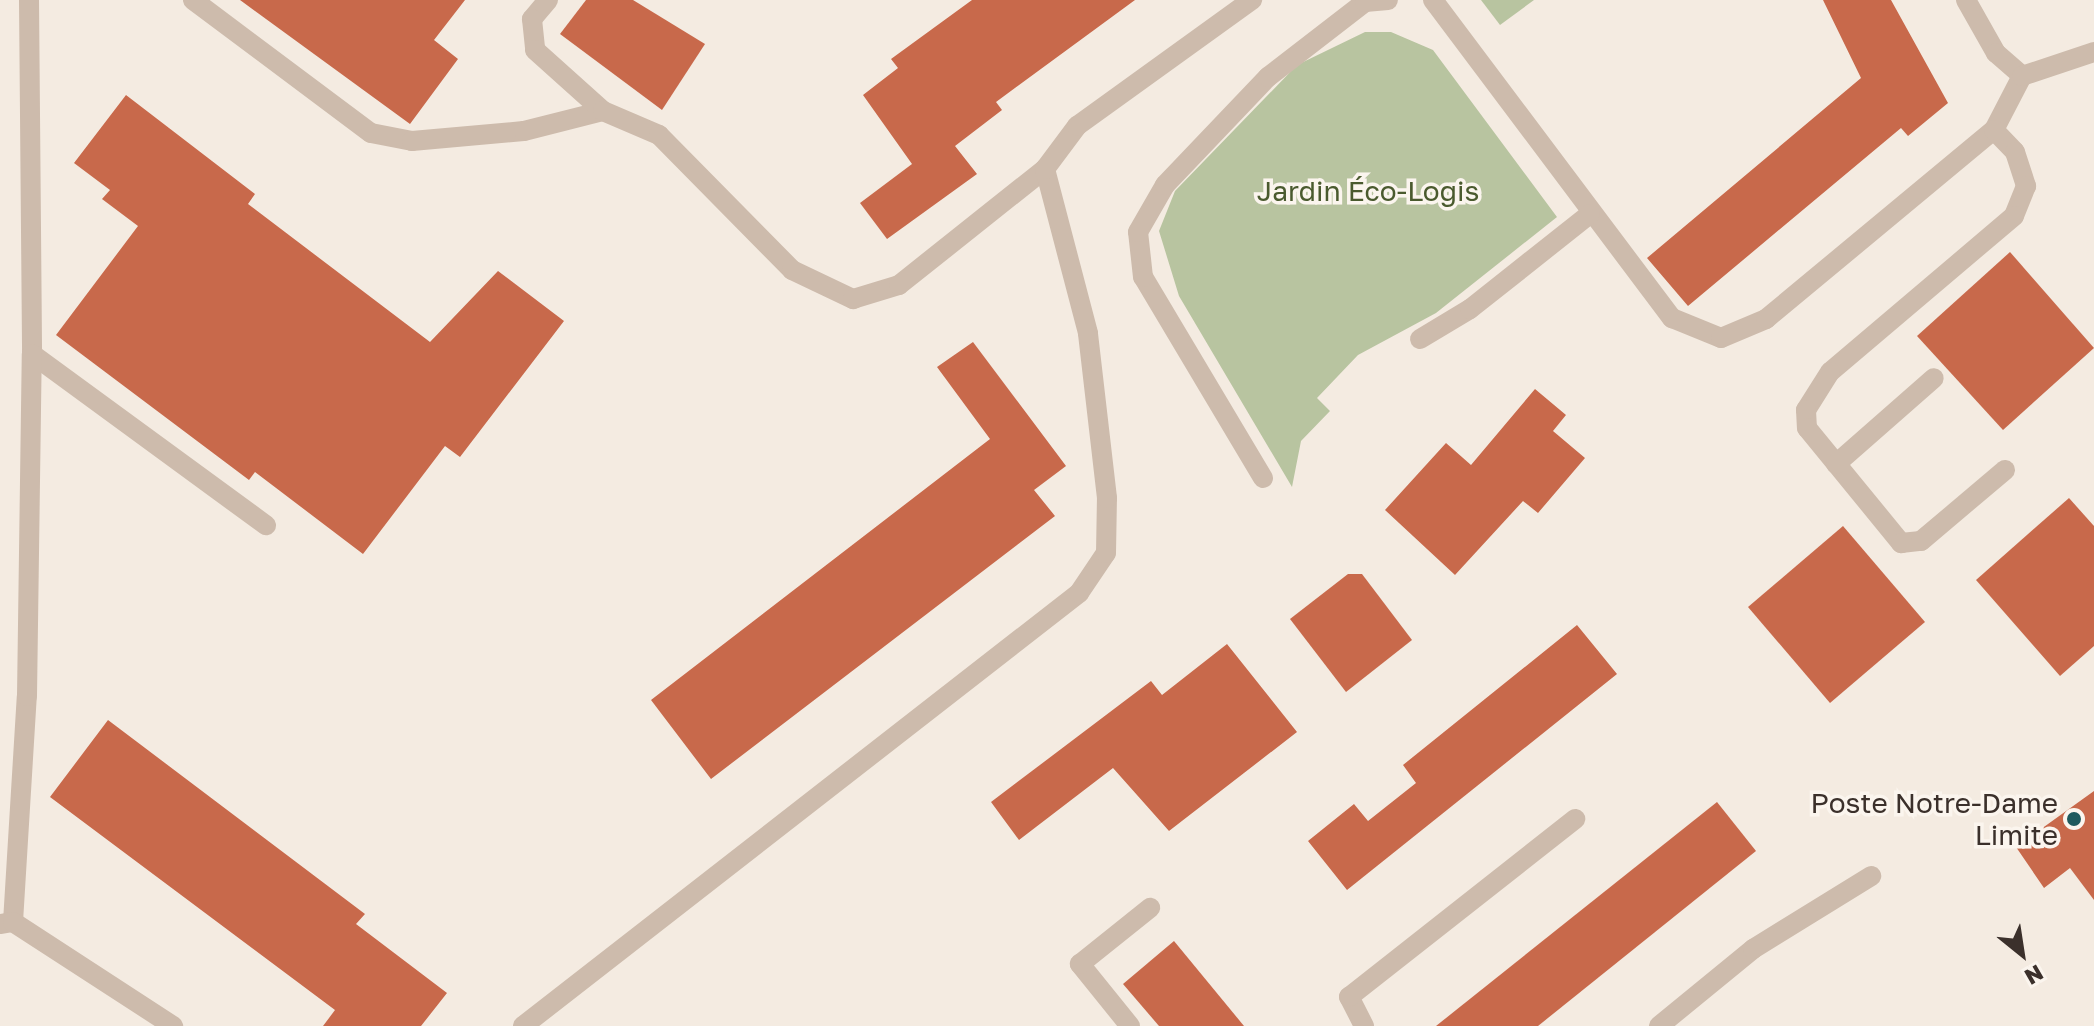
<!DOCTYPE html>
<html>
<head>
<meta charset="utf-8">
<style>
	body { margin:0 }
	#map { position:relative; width:2094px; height:1026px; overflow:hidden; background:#f4ebe1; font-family:"Golos Text",sans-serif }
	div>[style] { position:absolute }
	.green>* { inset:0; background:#b8c4a0 }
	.building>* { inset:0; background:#c8694b }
	.minor>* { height:20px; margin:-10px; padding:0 10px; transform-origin:10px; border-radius:10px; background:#cdbbac }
	.dots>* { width:22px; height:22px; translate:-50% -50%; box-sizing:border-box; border:4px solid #fbf5ee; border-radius:50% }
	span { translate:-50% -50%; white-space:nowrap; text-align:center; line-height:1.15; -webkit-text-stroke:7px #fbf5ee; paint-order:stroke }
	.park-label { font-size:28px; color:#4a5a2e }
	.poi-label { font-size:28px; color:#3b302b }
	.right { translate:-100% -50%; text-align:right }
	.north { position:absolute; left:1982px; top:914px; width:80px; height:80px; -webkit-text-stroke:6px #fbf5ee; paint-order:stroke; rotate:150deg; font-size:22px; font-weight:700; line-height:32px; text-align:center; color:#3b302b }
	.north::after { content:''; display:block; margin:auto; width:28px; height:36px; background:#3b302b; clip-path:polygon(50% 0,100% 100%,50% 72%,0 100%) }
</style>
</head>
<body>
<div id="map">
	<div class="green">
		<i style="clip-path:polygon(1481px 0,1534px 0,1500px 25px)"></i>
		<i style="clip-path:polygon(1365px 32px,1391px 32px,1433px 50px,1557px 217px,1436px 313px,1358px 355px,1317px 398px,1330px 411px,1301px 441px,1292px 487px,1179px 296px,1159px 231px,1175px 191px,1297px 65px)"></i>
	</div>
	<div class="building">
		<i style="clip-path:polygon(240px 0,465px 0,434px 40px,458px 59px,410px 124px)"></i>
		<i style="clip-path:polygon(586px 0,633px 0,705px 44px,662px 110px,560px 34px)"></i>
		<i style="clip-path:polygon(972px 0,1135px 0,996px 102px,1002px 110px,955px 146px,977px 174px,887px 239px,860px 203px,912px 164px,863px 95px,898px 68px,891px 59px)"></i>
		<i style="clip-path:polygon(1823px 0,1891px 0,1948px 103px,1908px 136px,1901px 128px,1688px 306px,1647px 258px,1861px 78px)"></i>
		<i style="clip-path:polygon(126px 95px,255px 194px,248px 204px,430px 342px,498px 271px,564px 321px,460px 457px,445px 446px,363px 554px,255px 472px,249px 480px,56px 335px,138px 226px,102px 199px,110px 190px,74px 163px)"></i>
		<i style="clip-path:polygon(2010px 252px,2094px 348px,2003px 430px,1917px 336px)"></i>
		<i style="clip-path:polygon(973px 342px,1066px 466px,1034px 490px,1055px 516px,711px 779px,651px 700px,990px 439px,937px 367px)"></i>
		<i style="clip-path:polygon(1535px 389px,1566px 415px,1553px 431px,1585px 458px,1538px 513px,1523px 501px,1455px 575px,1385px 510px,1446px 443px,1471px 465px)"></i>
		<i style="clip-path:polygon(2069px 498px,2094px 526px,2094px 646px,2060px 676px,1976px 580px)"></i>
		<i style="clip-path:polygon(1843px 526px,1925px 622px,1830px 703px,1748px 607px)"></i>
		<i style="clip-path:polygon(1348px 574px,1362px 574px,1412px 640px,1346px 692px,1290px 619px)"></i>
		<i style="clip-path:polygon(1577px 625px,1617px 674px,1347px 890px,1308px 841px,1354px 804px,1368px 821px,1416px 783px,1403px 765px)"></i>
		<i style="clip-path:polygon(1227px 644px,1297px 732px,1169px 831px,1113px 768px,1019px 840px,991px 802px,1151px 681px,1162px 695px)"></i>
		<i style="clip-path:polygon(108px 720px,365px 914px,356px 924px,447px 993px,421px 1026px,323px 1026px,335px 1010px,50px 797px)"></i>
		<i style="clip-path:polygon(2094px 791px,2094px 900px,2070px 868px,2044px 888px,2016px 847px)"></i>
		<i style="clip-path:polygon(1717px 802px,1756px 851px,1538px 1026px,1436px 1026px)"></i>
		<i style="clip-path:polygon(1174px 941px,1244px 1026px,1159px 1026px,1123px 984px)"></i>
	</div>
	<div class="minor">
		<i style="left:29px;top:0;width:354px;rotate:89.5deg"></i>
		<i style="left:32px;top:354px;width:290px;rotate:36.2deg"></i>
		<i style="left:193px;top:0;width:222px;rotate:36.8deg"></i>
		<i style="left:371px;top:133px;width:42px;rotate:11deg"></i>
		<i style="left:412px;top:141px;width:112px;rotate:-5.1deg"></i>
		<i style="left:524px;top:131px;width:81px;rotate:-14.2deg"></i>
		<i style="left:548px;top:0;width:25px;rotate:130deg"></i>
		<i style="left:532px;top:19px;width:31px;rotate:84deg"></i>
		<i style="left:535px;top:50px;width:91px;rotate:41.9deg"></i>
		<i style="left:603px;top:111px;width:61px;rotate:23.2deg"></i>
		<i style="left:659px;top:135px;width:190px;rotate:45.4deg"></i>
		<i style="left:792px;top:270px;width:68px;rotate:25.4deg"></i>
		<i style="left:853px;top:299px;width:48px;rotate:-16.9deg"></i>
		<i style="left:899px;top:285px;width:186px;rotate:-38.5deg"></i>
		<i style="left:1433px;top:0;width:398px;rotate:53.1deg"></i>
		<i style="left:1672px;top:318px;width:53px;rotate:22.2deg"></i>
		<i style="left:1721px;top:338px;width:49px;rotate:-22.9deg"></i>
		<i style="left:1766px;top:319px;width:296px;rotate:-39.7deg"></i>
		<i style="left:1994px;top:130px;width:61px;rotate:-62.6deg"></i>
		<i style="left:1966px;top:0;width:61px;rotate:60.5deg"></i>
		<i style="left:1996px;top:53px;width:35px;rotate:41deg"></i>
		<i style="left:2022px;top:76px;width:76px;rotate:-18.4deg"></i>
		<i style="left:1994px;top:130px;width:30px;rotate:46deg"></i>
		<i style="left:2015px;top:152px;width:36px;rotate:72deg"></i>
		<i style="left:2026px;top:186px;width:32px;rotate:112deg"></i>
		<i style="left:2014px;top:216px;width:241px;rotate:139.7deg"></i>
		<i style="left:1830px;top:372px;width:45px;rotate:122.3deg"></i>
		<i style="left:1806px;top:410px;width:18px;rotate:87deg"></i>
		<i style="left:1807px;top:428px;width:149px;rotate:50.7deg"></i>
		<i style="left:1901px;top:543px;width:20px;rotate:-6deg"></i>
		<i style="left:1921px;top:541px;width:110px;rotate:-40.2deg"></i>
		<i style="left:1420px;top:339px;width:58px;rotate:-31deg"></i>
		<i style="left:1470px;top:309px;width:153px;rotate:-38.4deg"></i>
		<i style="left:1836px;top:464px;width:130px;rotate:-41.3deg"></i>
		<i style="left:1263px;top:478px;width:234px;rotate:-120.8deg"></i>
		<i style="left:1143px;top:277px;width:45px;rotate:-96.3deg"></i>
		<i style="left:1138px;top:232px;width:54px;rotate:-60.1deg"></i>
		<i style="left:1165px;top:185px;width:149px;rotate:-46.4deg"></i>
		<i style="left:1268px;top:77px;width:123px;rotate:-37.7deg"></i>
		<i style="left:1365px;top:2px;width:23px;rotate:-5deg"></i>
		<i style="left:13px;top:922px;width:226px;rotate:-86.5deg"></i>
		<i style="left:27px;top:696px;width:342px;rotate:-89.2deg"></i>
		<i style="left:0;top:924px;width:13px;rotate:-9deg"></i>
		<i style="left:13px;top:922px;width:191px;rotate:33deg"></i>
		<i style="left:523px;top:1026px;width:705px;rotate:-37.91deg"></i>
		<i style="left:1079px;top:593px;width:48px;rotate:-56deg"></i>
		<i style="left:1106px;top:553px;width:55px;rotate:-89deg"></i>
		<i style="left:1107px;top:498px;width:166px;rotate:-96.6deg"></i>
		<i style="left:1088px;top:333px;width:170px;rotate:-104.7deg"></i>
		<i style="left:1045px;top:169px;width:54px;rotate:-53.3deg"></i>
		<i style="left:1077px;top:126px;width:216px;rotate:-35.8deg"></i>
		<i style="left:1130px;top:1026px;width:80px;rotate:-128.9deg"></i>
		<i style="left:1080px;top:964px;width:90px;rotate:-38.7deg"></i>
		<i style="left:1364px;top:1026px;width:33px;rotate:-117deg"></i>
		<i style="left:1349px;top:997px;width:288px;rotate:-38.2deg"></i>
		<i style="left:1659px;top:1026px;width:122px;rotate:-39.3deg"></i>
		<i style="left:1753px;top:949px;width:139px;rotate:-31.7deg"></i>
	</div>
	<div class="dots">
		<i style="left:2074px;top:819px;background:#1f5a5e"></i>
	</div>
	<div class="park-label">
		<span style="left:1368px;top:191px">Jardin Éco-Logis</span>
	</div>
	<div class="poi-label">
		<span class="right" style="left:2058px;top:819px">Poste Notre-Dame<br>Limite</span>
	</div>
	<div class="north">N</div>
</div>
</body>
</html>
